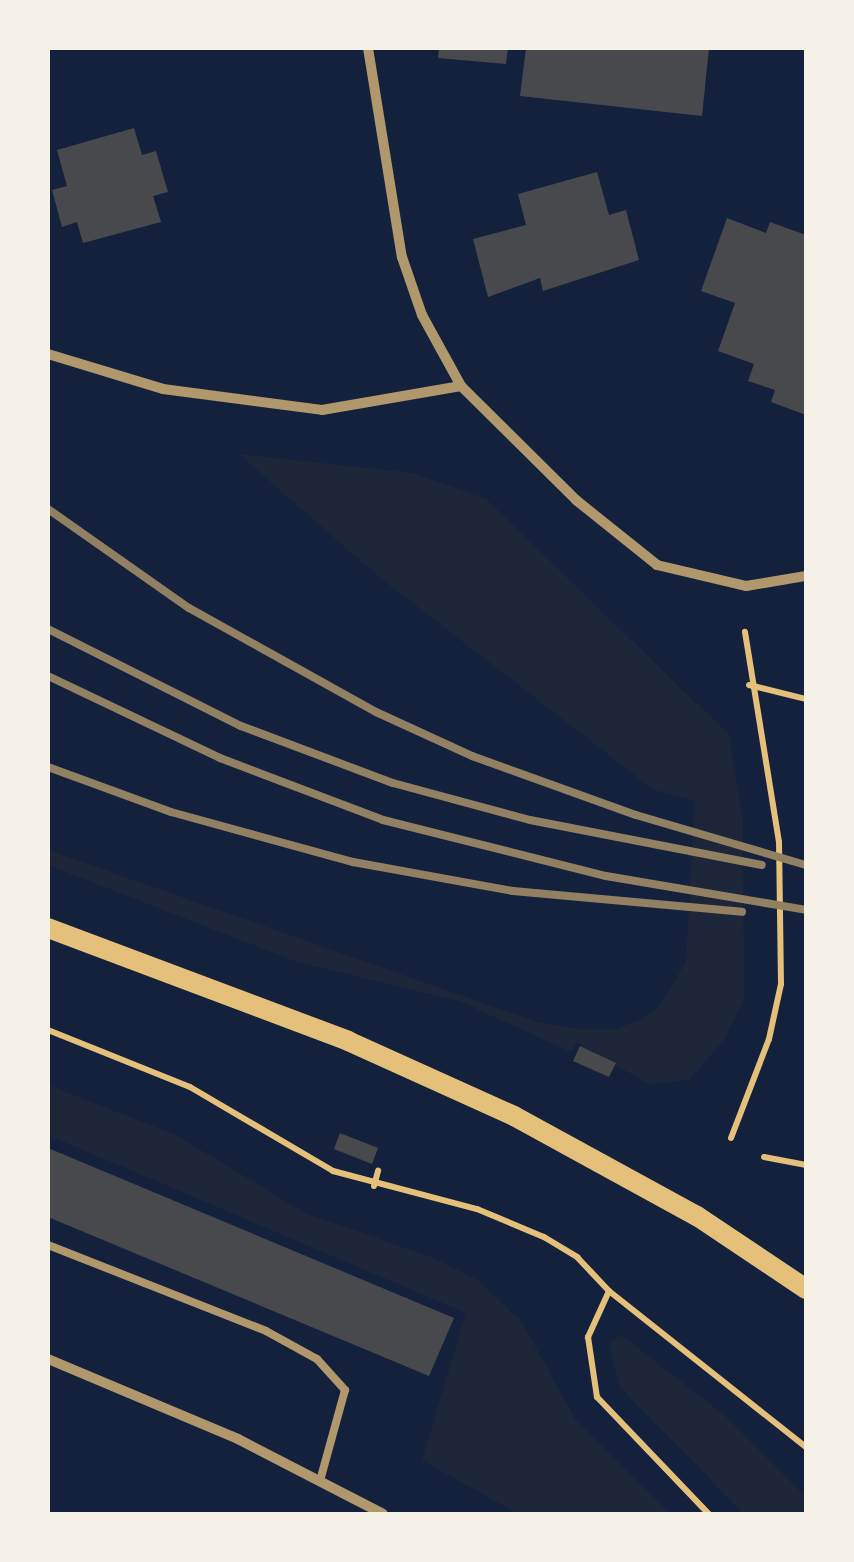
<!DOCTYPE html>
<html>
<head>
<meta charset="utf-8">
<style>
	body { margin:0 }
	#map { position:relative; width:854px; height:1562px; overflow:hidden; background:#14213d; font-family:Arial,sans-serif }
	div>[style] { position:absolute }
	.green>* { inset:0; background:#1d2539 }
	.building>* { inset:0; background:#48494c }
	.path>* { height:6px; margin:-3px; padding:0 3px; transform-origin:3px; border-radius:3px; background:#e5c07b }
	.service>* { height:8px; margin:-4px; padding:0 4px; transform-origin:4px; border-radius:4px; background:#b1986c }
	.minor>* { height:10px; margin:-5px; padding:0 5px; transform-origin:5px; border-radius:5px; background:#b1986c }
	.secondary>* { height:20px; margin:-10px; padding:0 10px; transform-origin:10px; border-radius:10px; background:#e5c07b }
	.rail>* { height:8px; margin:-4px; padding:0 4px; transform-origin:4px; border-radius:4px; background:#918062 }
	span { translate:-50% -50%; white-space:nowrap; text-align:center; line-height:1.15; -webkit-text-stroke:8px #f6f1e7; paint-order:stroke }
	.frame { position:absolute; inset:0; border:50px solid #f6f1e7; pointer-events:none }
</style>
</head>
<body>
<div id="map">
	<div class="green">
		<i style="clip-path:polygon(239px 454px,413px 473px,486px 499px,729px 735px,743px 820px,744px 999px,724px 1040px,689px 1080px,648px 1084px,577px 1042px,571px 1052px,459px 1001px,297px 962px,48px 865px,48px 850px,537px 1022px,581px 1029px,616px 1029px,639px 1020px,659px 1006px,686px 962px,695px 801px,654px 790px,378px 576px)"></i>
		<i style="clip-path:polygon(48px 1085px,176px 1135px,305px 1213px,431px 1257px,479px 1281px,522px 1322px,575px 1419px,671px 1514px,518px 1514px,422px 1460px,466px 1313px,48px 1135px)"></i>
		<i style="clip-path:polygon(621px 1335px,724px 1415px,806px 1497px,806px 1514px,744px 1514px,620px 1387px,609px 1343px)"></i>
	</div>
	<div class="building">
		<i style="clip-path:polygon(439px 48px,508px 48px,506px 64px,438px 58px)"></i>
		<i style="clip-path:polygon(526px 48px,709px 48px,702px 116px,520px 96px)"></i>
		<i style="clip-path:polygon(134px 128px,142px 155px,156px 151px,168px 192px,153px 196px,161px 222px,83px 243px,77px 222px,62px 227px,52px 190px,67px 186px,57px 150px)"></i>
		<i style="clip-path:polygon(597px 172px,609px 215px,626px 210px,639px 260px,543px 291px,540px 278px,488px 297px,473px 239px,526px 225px,518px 194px)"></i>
		<i style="clip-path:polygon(727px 218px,766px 233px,770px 222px,806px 235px,806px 415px,771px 402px,775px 390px,748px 381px,754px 364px,718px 351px,735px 303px,701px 291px)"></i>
		<i style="clip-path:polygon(580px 1046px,616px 1063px,609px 1077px,573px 1061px)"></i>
		<i style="clip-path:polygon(340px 1133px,378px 1148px,372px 1164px,334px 1149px)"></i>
		<i style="clip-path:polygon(48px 1148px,454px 1318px,429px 1376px,48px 1217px)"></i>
	</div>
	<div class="path">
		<i style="left:749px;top:685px;width:59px;rotate:13.8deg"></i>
		<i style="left:48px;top:1030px;width:153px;rotate:21.9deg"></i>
		<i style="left:190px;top:1087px;width:166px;rotate:30.4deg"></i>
		<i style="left:333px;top:1171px;width:149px;rotate:14.8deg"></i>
		<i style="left:477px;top:1209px;width:73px;rotate:22.7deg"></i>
		<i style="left:544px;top:1237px;width:39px;rotate:31deg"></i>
		<i style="left:577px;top:1257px;width:47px;rotate:46.7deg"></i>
		<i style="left:609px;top:1291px;width:251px;rotate:38.4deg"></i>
		<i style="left:731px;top:1138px;width:106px;rotate:-69deg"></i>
		<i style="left:769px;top:1039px;width:56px;rotate:-77.7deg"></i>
		<i style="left:781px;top:984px;width:142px;rotate:-90.8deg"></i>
		<i style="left:779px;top:842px;width:213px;rotate:-99.2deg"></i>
		<i style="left:764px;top:1157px;width:43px;rotate:10.8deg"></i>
		<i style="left:374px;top:1186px;width:16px;rotate:-75deg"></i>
		<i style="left:609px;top:1291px;width:51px;rotate:114.5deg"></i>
		<i style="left:588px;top:1337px;width:61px;rotate:81.5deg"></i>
		<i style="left:597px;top:1397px;width:162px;rotate:46.3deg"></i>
	</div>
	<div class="service">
		<i style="left:48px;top:1245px;width:234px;rotate:21.5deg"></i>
		<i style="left:266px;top:1331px;width:58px;rotate:28.8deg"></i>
		<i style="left:317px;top:1359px;width:42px;rotate:47.9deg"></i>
		<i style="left:345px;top:1390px;width:94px;rotate:105.4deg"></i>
	</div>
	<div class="minor">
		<i style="left:368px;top:48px;width:212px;rotate:80.8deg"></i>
		<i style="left:402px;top:257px;width:61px;rotate:71deg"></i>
		<i style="left:422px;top:315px;width:81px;rotate:61.2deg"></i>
		<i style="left:461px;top:386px;width:162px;rotate:44.7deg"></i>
		<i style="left:576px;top:500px;width:104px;rotate:38.7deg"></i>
		<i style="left:657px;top:565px;width:91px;rotate:13.3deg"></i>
		<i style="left:746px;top:586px;width:61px;rotate:-9.5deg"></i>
		<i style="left:48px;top:354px;width:120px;rotate:16.9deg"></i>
		<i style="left:163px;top:389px;width:160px;rotate:7.5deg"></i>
		<i style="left:322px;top:410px;width:141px;rotate:-9.8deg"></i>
		<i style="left:48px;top:1359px;width:206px;rotate:22.8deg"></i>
		<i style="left:238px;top:1439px;width:163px;rotate:27.3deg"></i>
	</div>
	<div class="secondary">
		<i style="left:48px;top:928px;width:321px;rotate:20.6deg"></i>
		<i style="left:348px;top:1041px;width:182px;rotate:24.3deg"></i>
		<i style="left:514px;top:1116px;width:209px;rotate:28.7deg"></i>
		<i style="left:697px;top:1216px;width:131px;rotate:33.8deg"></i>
	</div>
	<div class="rail">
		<i style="left:48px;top:509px;width:172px;rotate:35.1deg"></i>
		<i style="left:189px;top:608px;width:214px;rotate:29.1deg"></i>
		<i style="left:376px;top:712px;width:106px;rotate:24.6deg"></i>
		<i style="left:472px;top:756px;width:174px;rotate:19.8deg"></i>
		<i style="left:636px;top:815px;width:177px;rotate:16.4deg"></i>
		<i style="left:48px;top:629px;width:216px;rotate:26.7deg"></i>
		<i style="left:241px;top:726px;width:162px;rotate:20.6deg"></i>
		<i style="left:393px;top:783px;width:142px;rotate:15.1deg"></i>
		<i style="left:530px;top:820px;width:236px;rotate:11deg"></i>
		<i style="left:48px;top:676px;width:191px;rotate:25.5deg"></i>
		<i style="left:220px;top:758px;width:174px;rotate:20.8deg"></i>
		<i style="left:383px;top:820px;width:230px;rotate:14.1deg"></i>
		<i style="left:606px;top:876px;width:203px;rotate:9.6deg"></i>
		<i style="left:48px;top:767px;width:131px;rotate:20.1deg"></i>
		<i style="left:171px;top:812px;width:189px;rotate:15.4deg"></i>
		<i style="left:353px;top:862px;width:163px;rotate:10.3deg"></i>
		<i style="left:513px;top:891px;width:230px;rotate:5.2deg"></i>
	</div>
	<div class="frame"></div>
</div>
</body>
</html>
